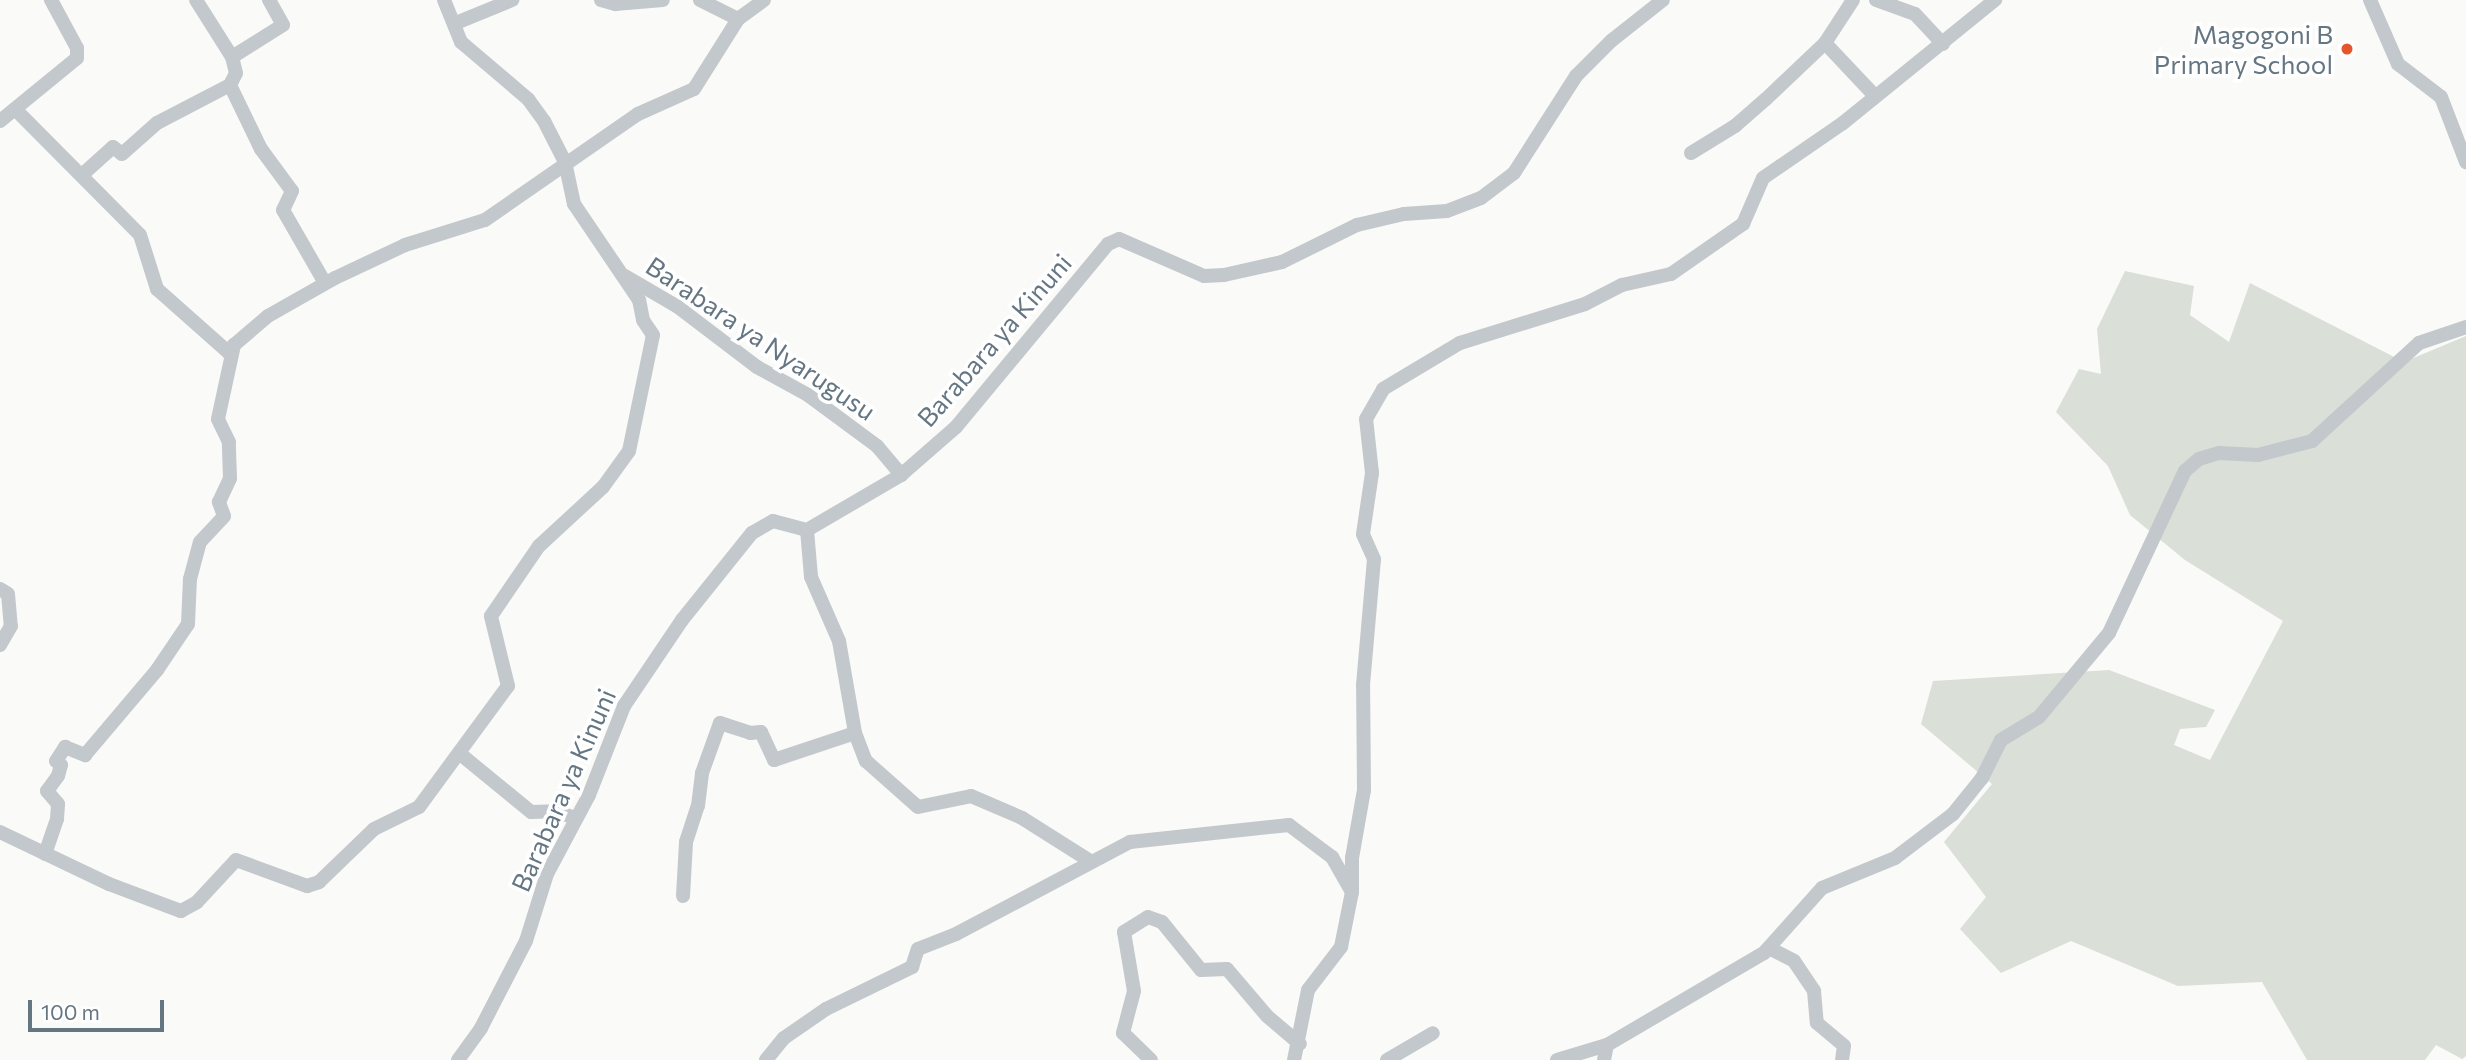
<!DOCTYPE html>
<html>
<head>
<meta charset="utf-8">
<style>
	body { margin:0 }
	#map { position:relative; width:2466px; height:1060px; overflow:hidden; background:#fafaf8; font-family:Commissioner,sans-serif }
	div>[style] { position:absolute }
	.green>* { inset:0; background:#dadfd7 }
	.minor>* { height:14px; margin:-7px; padding:0 7px; transform-origin:7px; border-radius:7px; background:#c3c8cc }
	.dots>* { width:19px; height:19px; translate:-50% -50%; box-sizing:border-box; border:4px solid #fff; border-radius:50% }
	span { translate:-50% -50%; white-space:nowrap; text-align:center; line-height:1.15; -webkit-text-stroke:7px #fff; paint-order:stroke }
	.poi-label { font-size:26px; color:#657683 }
	.right { translate:-100% -50%; text-align:right }
	.street-label { font-size:26px; color:#657683 }
	.scale { position:absolute; left:28px; top:1000px; width:136px; height:32px; box-sizing:border-box; border:4px solid #657683; border-top:0; padding-left:9px; font-size:21px; line-height:24px; white-space:nowrap; color:#657683; -webkit-text-stroke:5px #fff; paint-order:stroke }
</style>
</head>
<body>
<div id="map">
	<div class="green">
		<i style="clip-path:polygon(2125px 271px,2194px 286px,2190px 315px,2229px 342px,2250px 283px,2404px 362px,2466px 336px,2466px 1056px,2462px 1059px,2436px 1045px,2425px 1060px,2307px 1060px,2262px 982px,2178px 986px,2071px 941px,2001px 973px,1960px 929px,1986px 897px,1944px 842px,1992px 784px,1921px 724px,1933px 681px,2109px 670px,2215px 710px,2206px 727px,2180px 729px,2174px 745px,2210px 760px,2283px 621px,2185px 560px,2130px 515px,2108px 466px,2056px 412px,2079px 369px,2101px 374px,2097px 329px)"></i>
	</div>
	<div class="minor">
		<i style="left:601px;top:0;width:15px;rotate:16deg"></i>
		<i style="left:615px;top:4px;width:48px;rotate:-4.8deg"></i>
		<i style="left:700px;top:0;width:42px;rotate:26.6deg"></i>
		<i style="left:1876px;top:0;width:41px;rotate:19.7deg"></i>
		<i style="left:1915px;top:14px;width:41px;rotate:47deg"></i>
		<i style="left:2370px;top:0;width:70px;rotate:66.4deg"></i>
		<i style="left:2398px;top:64px;width:54px;rotate:37.5deg"></i>
		<i style="left:2441px;top:97px;width:70px;rotate:69deg"></i>
		<i style="left:456px;top:23px;width:61px;rotate:-22.3deg"></i>
		<i style="left:1825px;top:43px;width:73px;rotate:46.7deg"></i>
		<i style="left:232px;top:57px;width:60px;rotate:-32.1deg"></i>
		<i style="left:283px;top:25px;width:29px;rotate:-119deg"></i>
		<i style="left:230px;top:85px;width:71px;rotate:64.2deg"></i>
		<i style="left:261px;top:149px;width:52px;rotate:53.6deg"></i>
		<i style="left:292px;top:191px;width:21px;rotate:115deg"></i>
		<i style="left:283px;top:210px;width:84px;rotate:60.1deg"></i>
		<i style="left:15px;top:109px;width:177px;rotate:45.2deg"></i>
		<i style="left:140px;top:235px;width:57px;rotate:72.5deg"></i>
		<i style="left:157px;top:289px;width:95px;rotate:41.6deg"></i>
		<i style="left:228px;top:352px;width:9px;rotate:-49deg"></i>
		<i style="left:0;top:121px;width:99px;rotate:-39.3deg"></i>
		<i style="left:77px;top:58px;width:10px;rotate:-90deg"></i>
		<i style="left:77px;top:48px;width:55px;rotate:-118.4deg"></i>
		<i style="left:1691px;top:153px;width:52px;rotate:-31.5deg"></i>
		<i style="left:1735px;top:126px;width:41px;rotate:-41.1deg"></i>
		<i style="left:1766px;top:99px;width:81px;rotate:-43.5deg"></i>
		<i style="left:1825px;top:43px;width:51px;rotate:-56.9deg"></i>
		<i style="left:83px;top:174px;width:40px;rotate:-42deg"></i>
		<i style="left:113px;top:147px;width:11px;rotate:38deg"></i>
		<i style="left:122px;top:154px;width:47px;rotate:-41.5deg"></i>
		<i style="left:157px;top:123px;width:82px;rotate:-27.5deg"></i>
		<i style="left:230px;top:85px;width:13px;rotate:-63deg"></i>
		<i style="left:236px;top:73px;width:16px;rotate:-104deg"></i>
		<i style="left:232px;top:57px;width:67px;rotate:-122.3deg"></i>
		<i style="left:625px;top:276px;width:61px;rotate:30.3deg"></i>
		<i style="left:678px;top:307px;width:99px;rotate:37.2deg"></i>
		<i style="left:757px;top:367px;width:58px;rotate:28.8deg"></i>
		<i style="left:808px;top:395px;width:86px;rotate:36.5deg"></i>
		<i style="left:877px;top:446px;width:38px;rotate:50deg"></i>
		<i style="left:807px;top:530px;width:47px;rotate:85.1deg"></i>
		<i style="left:811px;top:577px;width:70px;rotate:66.4deg"></i>
		<i style="left:839px;top:641px;width:93px;rotate:80.1deg"></i>
		<i style="left:855px;top:733px;width:30px;rotate:69deg"></i>
		<i style="left:866px;top:761px;width:69px;rotate:41.5deg"></i>
		<i style="left:918px;top:807px;width:54px;rotate:-11.7deg"></i>
		<i style="left:971px;top:796px;width:56px;rotate:23.3deg"></i>
		<i style="left:1022px;top:818px;width:80px;rotate:32.3deg"></i>
		<i style="left:0;top:589px;width:9px;rotate:32deg"></i>
		<i style="left:8px;top:594px;width:32px;rotate:85deg"></i>
		<i style="left:11px;top:626px;width:22px;rotate:120deg"></i>
		<i style="left:459px;top:753px;width:93px;rotate:39.3deg"></i>
		<i style="left:531px;top:812px;width:23px;rotate:-2deg"></i>
		<i style="left:554px;top:811px;width:23px;rotate:18deg"></i>
		<i style="left:0;top:832px;width:121px;rotate:25.5deg"></i>
		<i style="left:109px;top:884px;width:77px;rotate:20.6deg"></i>
		<i style="left:181px;top:911px;width:18px;rotate:-29deg"></i>
		<i style="left:197px;top:902px;width:57px;rotate:-47.1deg"></i>
		<i style="left:236px;top:860px;width:76px;rotate:20.1deg"></i>
		<i style="left:307px;top:886px;width:13px;rotate:-18deg"></i>
		<i style="left:319px;top:882px;width:76px;rotate:-43.9deg"></i>
		<i style="left:374px;top:829px;width:50px;rotate:-26.1deg"></i>
		<i style="left:419px;top:807px;width:150px;rotate:-53.7deg"></i>
		<i style="left:508px;top:686px;width:72px;rotate:-103.7deg"></i>
		<i style="left:491px;top:616px;width:85px;rotate:-55.6deg"></i>
		<i style="left:539px;top:546px;width:87px;rotate:-42.7deg"></i>
		<i style="left:603px;top:487px;width:44px;rotate:-54.2deg"></i>
		<i style="left:629px;top:451px;width:118px;rotate:-78.3deg"></i>
		<i style="left:653px;top:335px;width:18px;rotate:-124deg"></i>
		<i style="left:643px;top:320px;width:20px;rotate:-101deg"></i>
		<i style="left:639px;top:300px;width:116px;rotate:-124.1deg"></i>
		<i style="left:574px;top:204px;width:43px;rotate:-102.1deg"></i>
		<i style="left:565px;top:162px;width:46px;rotate:-117.1deg"></i>
		<i style="left:544px;top:121px;width:27px;rotate:-126deg"></i>
		<i style="left:528px;top:99px;width:88px;rotate:-139.6deg"></i>
		<i style="left:461px;top:42px;width:45px;rotate:-112deg"></i>
		<i style="left:45px;top:854px;width:37px;rotate:-71deg"></i>
		<i style="left:57px;top:819px;width:15px;rotate:-86deg"></i>
		<i style="left:58px;top:804px;width:17px;rotate:-130deg"></i>
		<i style="left:47px;top:791px;width:19px;rotate:-54deg"></i>
		<i style="left:58px;top:776px;width:11px;rotate:-75deg"></i>
		<i style="left:61px;top:765px;width:6px;rotate:-141deg"></i>
		<i style="left:56px;top:761px;width:17px;rotate:-57deg"></i>
		<i style="left:65px;top:747px;width:22px;rotate:22deg"></i>
		<i style="left:85px;top:755px;width:111px;rotate:-49.7deg"></i>
		<i style="left:157px;top:670px;width:55px;rotate:-56deg"></i>
		<i style="left:188px;top:624px;width:45px;rotate:-87.5deg"></i>
		<i style="left:190px;top:579px;width:38px;rotate:-75deg"></i>
		<i style="left:200px;top:542px;width:35px;rotate:-47deg"></i>
		<i style="left:224px;top:516px;width:15px;rotate:-110deg"></i>
		<i style="left:219px;top:502px;width:26px;rotate:-65deg"></i>
		<i style="left:230px;top:478px;width:36px;rotate:-92deg"></i>
		<i style="left:229px;top:442px;width:25px;rotate:-116deg"></i>
		<i style="left:218px;top:419px;width:76px;rotate:-77.8deg"></i>
		<i style="left:234px;top:345px;width:45px;rotate:-40.5deg"></i>
		<i style="left:268px;top:316px;width:77px;rotate:-29.6deg"></i>
		<i style="left:335px;top:278px;width:77px;rotate:-25.2deg"></i>
		<i style="left:405px;top:245px;width:84px;rotate:-17.4deg"></i>
		<i style="left:485px;top:220px;width:186px;rotate:-34.7deg"></i>
		<i style="left:638px;top:114px;width:61px;rotate:-24.1deg"></i>
		<i style="left:694px;top:89px;width:83px;rotate:-57.8deg"></i>
		<i style="left:738px;top:19px;width:32px;rotate:-36deg"></i>
		<i style="left:1352px;top:892px;width:34px;rotate:-90deg"></i>
		<i style="left:1352px;top:858px;width:69px;rotate:-80deg"></i>
		<i style="left:1364px;top:790px;width:105px;rotate:-90.5deg"></i>
		<i style="left:1363px;top:685px;width:126px;rotate:-85deg"></i>
		<i style="left:1374px;top:559px;width:27px;rotate:-114deg"></i>
		<i style="left:1363px;top:534px;width:62px;rotate:-81.6deg"></i>
		<i style="left:1372px;top:473px;width:54px;rotate:-96.3deg"></i>
		<i style="left:1366px;top:419px;width:34px;rotate:-60deg"></i>
		<i style="left:1383px;top:389px;width:90px;rotate:-30.9deg"></i>
		<i style="left:1460px;top:343px;width:131px;rotate:-17.3deg"></i>
		<i style="left:1585px;top:304px;width:42px;rotate:-27.2deg"></i>
		<i style="left:1622px;top:285px;width:50px;rotate:-12.7deg"></i>
		<i style="left:1671px;top:274px;width:88px;rotate:-34.8deg"></i>
		<i style="left:1743px;top:224px;width:50px;rotate:-66.5deg"></i>
		<i style="left:1763px;top:178px;width:97px;rotate:-34.5deg"></i>
		<i style="left:1843px;top:123px;width:196px;rotate:-39deg"></i>
		<i style="left:683px;top:896px;width:54px;rotate:-86.8deg"></i>
		<i style="left:686px;top:842px;width:38px;rotate:-72deg"></i>
		<i style="left:698px;top:806px;width:33px;rotate:-83deg"></i>
		<i style="left:702px;top:773px;width:53px;rotate:-70.2deg"></i>
		<i style="left:720px;top:723px;width:32px;rotate:18deg"></i>
		<i style="left:750px;top:733px;width:11px;rotate:-5deg"></i>
		<i style="left:761px;top:732px;width:31px;rotate:65deg"></i>
		<i style="left:774px;top:760px;width:85px;rotate:-18.4deg"></i>
		<i style="left:1769px;top:948px;width:28px;rotate:27deg"></i>
		<i style="left:1794px;top:961px;width:36px;rotate:56deg"></i>
		<i style="left:1814px;top:991px;width:32px;rotate:85deg"></i>
		<i style="left:1817px;top:1023px;width:35px;rotate:40deg"></i>
		<i style="left:1844px;top:1046px;width:14px;rotate:98deg"></i>
		<i style="left:458px;top:1060px;width:39px;rotate:-54deg"></i>
		<i style="left:481px;top:1028px;width:98px;rotate:-62.7deg"></i>
		<i style="left:526px;top:941px;width:70px;rotate:-72.6deg"></i>
		<i style="left:547px;top:874px;width:89px;rotate:-62deg"></i>
		<i style="left:589px;top:795px;width:96px;rotate:-68.5deg"></i>
		<i style="left:624px;top:706px;width:104px;rotate:-56deg"></i>
		<i style="left:682px;top:620px;width:112px;rotate:-51.2deg"></i>
		<i style="left:752px;top:533px;width:24px;rotate:-30deg"></i>
		<i style="left:773px;top:521px;width:35px;rotate:15deg"></i>
		<i style="left:807px;top:530px;width:109px;rotate:-30.3deg"></i>
		<i style="left:901px;top:475px;width:73px;rotate:-41.1deg"></i>
		<i style="left:956px;top:427px;width:238px;rotate:-50.3deg"></i>
		<i style="left:1108px;top:244px;width:12px;rotate:-24deg"></i>
		<i style="left:1119px;top:239px;width:93px;rotate:23.5deg"></i>
		<i style="left:1204px;top:276px;width:20px;rotate:-3deg"></i>
		<i style="left:1224px;top:275px;width:59px;rotate:-12.6deg"></i>
		<i style="left:1282px;top:262px;width:84px;rotate:-26.3deg"></i>
		<i style="left:1357px;top:225px;width:48px;rotate:-13.2deg"></i>
		<i style="left:1404px;top:214px;width:43px;rotate:-4deg"></i>
		<i style="left:1447px;top:211px;width:36px;rotate:-21deg"></i>
		<i style="left:1481px;top:198px;width:41px;rotate:-37.1deg"></i>
		<i style="left:1514px;top:173px;width:115px;rotate:-57.4deg"></i>
		<i style="left:1576px;top:76px;width:49px;rotate:-45deg"></i>
		<i style="left:1611px;top:41px;width:66px;rotate:-38.3deg"></i>
		<i style="left:766px;top:1060px;width:28px;rotate:-51deg"></i>
		<i style="left:784px;top:1038px;width:51px;rotate:-34.6deg"></i>
		<i style="left:826px;top:1009px;width:96px;rotate:-26deg"></i>
		<i style="left:912px;top:967px;width:19px;rotate:-72deg"></i>
		<i style="left:918px;top:949px;width:41px;rotate:-21.5deg"></i>
		<i style="left:956px;top:934px;width:197px;rotate:-27.9deg"></i>
		<i style="left:1130px;top:842px;width:160px;rotate:-6.1deg"></i>
		<i style="left:1289px;top:825px;width:54px;rotate:36.7deg"></i>
		<i style="left:1332px;top:857px;width:40px;rotate:60.3deg"></i>
		<i style="left:1352px;top:892px;width:56px;rotate:101.3deg"></i>
		<i style="left:1341px;top:947px;width:54px;rotate:127.5deg"></i>
		<i style="left:1308px;top:990px;width:71px;rotate:101.3deg"></i>
		<i style="left:1151px;top:1060px;width:39px;rotate:-136deg"></i>
		<i style="left:1123px;top:1033px;width:43px;rotate:-75.3deg"></i>
		<i style="left:1134px;top:991px;width:60px;rotate:-99.6deg"></i>
		<i style="left:1124px;top:932px;width:28px;rotate:-32deg"></i>
		<i style="left:1148px;top:917px;width:15px;rotate:20deg"></i>
		<i style="left:1162px;top:922px;width:62px;rotate:50.9deg"></i>
		<i style="left:1201px;top:970px;width:26px;rotate:-2deg"></i>
		<i style="left:1227px;top:969px;width:62px;rotate:49.6deg"></i>
		<i style="left:1267px;top:1016px;width:43px;rotate:40.3deg"></i>
		<i style="left:1387px;top:1060px;width:53px;rotate:-30.4deg"></i>
		<i style="left:1557px;top:1060px;width:52px;rotate:-16.7deg"></i>
		<i style="left:1604px;top:1060px;width:15px;rotate:-79deg"></i>
		<i style="left:1607px;top:1045px;width:182px;rotate:-30.4deg"></i>
		<i style="left:1764px;top:953px;width:87px;rotate:-48.3deg"></i>
		<i style="left:1822px;top:888px;width:79px;rotate:-22.3deg"></i>
		<i style="left:1895px;top:858px;width:73px;rotate:-37.2deg"></i>
		<i style="left:1953px;top:814px;width:46px;rotate:-51.1deg"></i>
		<i style="left:1982px;top:778px;width:42px;rotate:-63.4deg"></i>
		<i style="left:2001px;top:740px;width:44px;rotate:-31.2deg"></i>
		<i style="left:2039px;top:717px;width:109px;rotate:-50.2deg"></i>
		<i style="left:2109px;top:633px;width:179px;rotate:-64.9deg"></i>
		<i style="left:2185px;top:471px;width:18px;rotate:-41deg"></i>
		<i style="left:2199px;top:459px;width:21px;rotate:-17deg"></i>
		<i style="left:2219px;top:453px;width:39px;rotate:3deg"></i>
		<i style="left:2258px;top:455px;width:56px;rotate:-14.5deg"></i>
		<i style="left:2312px;top:441px;width:145px;rotate:-42.5deg"></i>
		<i style="left:2419px;top:343px;width:50px;rotate:-18.8deg"></i>
	</div>
	<div class="dots">
		<i style="left:2347px;top:49px;background:#e4572e"></i>
	</div>
	<div class="poi-label">
		<span class="right" style="left:2333px;top:49px">Magogoni B<br>Primary School</span>
	</div>
	<div class="street-label">
		<span style="left:761px;top:338px;rotate:34deg">Barabara ya Nyarugusu</span>
		<span style="left:994px;top:340px;rotate:-49deg">Barabara ya Kinuni</span>
		<span style="left:563px;top:790px;rotate:-66deg">Barabara ya Kinuni</span>
	</div>
	<div class="scale">100 m</div>
</div>
</body>
</html>
